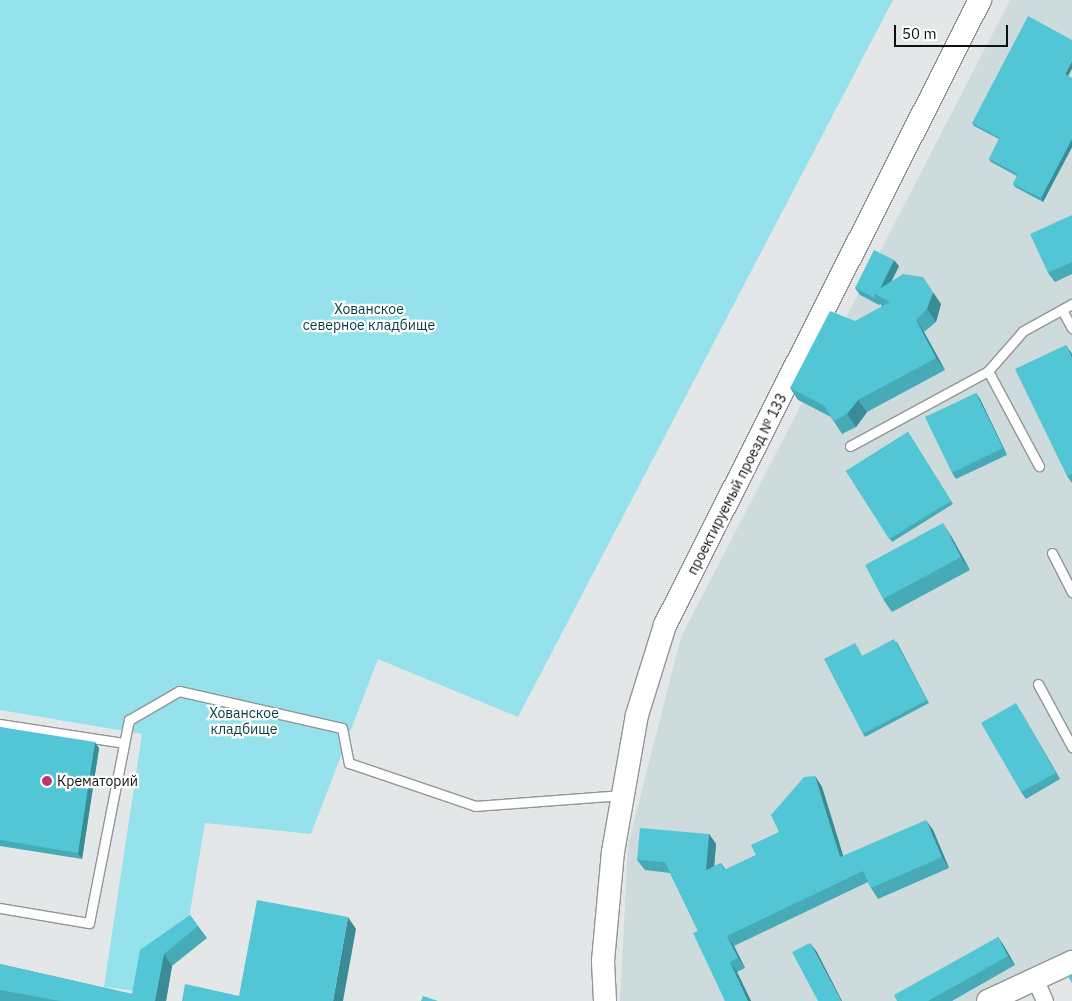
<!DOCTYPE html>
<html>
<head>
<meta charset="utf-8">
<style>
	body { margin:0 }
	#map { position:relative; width:1072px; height:1001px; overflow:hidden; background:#e3e7e8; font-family:"IBM Plex Sans",sans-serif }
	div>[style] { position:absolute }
	.built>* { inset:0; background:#cedbdd }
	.green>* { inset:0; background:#95e1ec }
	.roads { filter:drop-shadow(1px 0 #919595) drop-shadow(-1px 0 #919595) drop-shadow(0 1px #919595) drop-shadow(0 -1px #919595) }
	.lane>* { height:9px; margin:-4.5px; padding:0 4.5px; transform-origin:4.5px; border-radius:4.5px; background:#fff }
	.street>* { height:16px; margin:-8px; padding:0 8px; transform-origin:8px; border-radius:8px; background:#fff }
	.secondary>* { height:22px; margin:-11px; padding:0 11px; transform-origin:11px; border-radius:11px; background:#fff }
	.wall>* { inset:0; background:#47aab7 }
	.shaded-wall>* { inset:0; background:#398b95 }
	.building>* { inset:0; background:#52c6d5 }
	.dots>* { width:14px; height:14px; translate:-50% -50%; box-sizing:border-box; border:2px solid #fff; border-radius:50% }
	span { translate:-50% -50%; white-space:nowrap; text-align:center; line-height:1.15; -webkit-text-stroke:4.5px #fff; paint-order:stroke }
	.park-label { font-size:14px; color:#053d43 }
	.street-label { font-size:14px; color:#0f1111 }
	.poi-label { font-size:14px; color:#0f1111 }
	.left { translate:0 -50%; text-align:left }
	.scale { position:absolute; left:894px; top:25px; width:114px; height:22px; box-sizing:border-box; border:2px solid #0f1111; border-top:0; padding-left:6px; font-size:15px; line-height:18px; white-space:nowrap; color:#0f1111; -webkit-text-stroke:4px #fff; paint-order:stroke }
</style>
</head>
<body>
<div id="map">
	<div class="built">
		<i style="clip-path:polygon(1010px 0,1072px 0,1072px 950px,979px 1001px,620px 1001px,628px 845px,681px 637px)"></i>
	</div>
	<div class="green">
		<i style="clip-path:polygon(0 0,893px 0,518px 717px,378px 659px,311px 834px,205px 823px,189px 918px,135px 991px,104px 987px,142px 734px,0 710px)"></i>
	</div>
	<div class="roads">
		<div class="lane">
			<i style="left:1062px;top:310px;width:21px;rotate:61deg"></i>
			<i style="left:988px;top:371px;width:108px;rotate:61.8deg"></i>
			<i style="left:850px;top:446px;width:157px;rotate:-28.5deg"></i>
			<i style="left:988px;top:371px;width:53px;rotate:-48.8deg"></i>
			<i style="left:1023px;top:331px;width:56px;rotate:-28.9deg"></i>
			<i style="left:1052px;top:553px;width:44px;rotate:62.9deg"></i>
			<i style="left:1038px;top:684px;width:72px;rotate:61.6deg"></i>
			<i style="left:0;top:724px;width:125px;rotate:8.7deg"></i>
			<i style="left:0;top:908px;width:90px;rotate:9.6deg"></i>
			<i style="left:89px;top:923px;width:207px;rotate:-78.9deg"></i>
			<i style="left:129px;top:720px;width:58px;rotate:-30.1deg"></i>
			<i style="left:179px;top:691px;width:167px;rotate:12.8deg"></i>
			<i style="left:342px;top:728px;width:36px;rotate:79deg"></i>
			<i style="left:349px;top:763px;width:133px;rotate:18.8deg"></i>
			<i style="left:475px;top:806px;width:148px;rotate:-4.3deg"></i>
		</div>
		<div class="street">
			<i style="left:1036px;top:981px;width:22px;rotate:66deg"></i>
		</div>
		<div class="secondary">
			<i style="left:605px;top:1001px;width:40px;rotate:-92.9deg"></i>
			<i style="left:603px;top:961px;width:109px;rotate:-84.8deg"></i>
			<i style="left:613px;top:852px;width:139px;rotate:-80.1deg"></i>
			<i style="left:637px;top:715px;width:94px;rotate:-72.7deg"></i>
			<i style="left:665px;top:625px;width:700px;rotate:-63.25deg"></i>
			<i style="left:988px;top:1001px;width:93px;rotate:-24.9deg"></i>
		</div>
	</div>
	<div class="wall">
		<i style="clip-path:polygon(1068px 76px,1072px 78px,1072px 147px,1043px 202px,1015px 187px,1013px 184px,1017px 176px,991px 162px,989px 159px,999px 139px,974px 126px,972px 123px)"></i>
		<i style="clip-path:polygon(1072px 215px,1072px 274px,1055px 282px,1048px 273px)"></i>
		<i style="clip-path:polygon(899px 266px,891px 282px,941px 304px,936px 322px,924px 332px,945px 370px,867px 412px,856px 427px,842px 434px,831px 417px,798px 400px,790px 388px,882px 306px,880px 304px,879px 305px,860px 295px,855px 288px)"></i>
		<i style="clip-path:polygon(1072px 354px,1072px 483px,1067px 476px)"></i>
		<i style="clip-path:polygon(976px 393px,980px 399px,1007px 455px,956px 479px,952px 473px)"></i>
		<i style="clip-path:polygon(908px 432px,953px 504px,892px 542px,846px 471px)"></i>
		<i style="clip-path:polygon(951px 536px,970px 570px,892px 612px,883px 599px)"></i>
		<i style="clip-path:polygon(897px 642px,929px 703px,865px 737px,863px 734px,857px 646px,862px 656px)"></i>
		<i style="clip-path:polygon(1020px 710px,1060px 779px,1026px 799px,1021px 792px)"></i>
		<i style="clip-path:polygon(0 727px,99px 748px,82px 859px,0 846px)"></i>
		<i style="clip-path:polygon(815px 776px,822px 787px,843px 856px,933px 830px,949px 868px,878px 899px,871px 888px,868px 882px,734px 946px,745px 968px,737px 972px,751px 1001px,725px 1001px,698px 931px,670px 873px,645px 870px,637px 860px,709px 834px,716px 844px,714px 866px,721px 863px,726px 870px,756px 855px,779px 832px)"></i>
		<i style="clip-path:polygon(190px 915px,207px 938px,172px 966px,166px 1001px,0 1001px,0 964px,132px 994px)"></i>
		<i style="clip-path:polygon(998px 937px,1004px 946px,1015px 965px,952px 1001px,897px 1001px)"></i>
	</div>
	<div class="shaded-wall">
		<i style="clip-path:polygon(1072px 61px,1072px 69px,1067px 78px,1065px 74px)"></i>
		<i style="clip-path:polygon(1072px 139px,1072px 147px,1043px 202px,1041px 198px)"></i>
		<i style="clip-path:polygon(894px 260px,899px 266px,883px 298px,876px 295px)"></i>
		<i style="clip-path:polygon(933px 292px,941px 304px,936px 322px,927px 309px)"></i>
		<i style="clip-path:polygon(916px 320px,924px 332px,945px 370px,936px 358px)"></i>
		<i style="clip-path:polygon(1066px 345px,1072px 354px,1072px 358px)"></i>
		<i style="clip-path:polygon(976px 393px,980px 399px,1007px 455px,1003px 448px)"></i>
		<i style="clip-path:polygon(858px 400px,867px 412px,856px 427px,847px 414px)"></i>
		<i style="clip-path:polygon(943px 523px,951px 536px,970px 570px,961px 557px)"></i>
		<i style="clip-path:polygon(1016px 703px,1020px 710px,1060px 779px,1056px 773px)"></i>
		<i style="clip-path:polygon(95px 742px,99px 748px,82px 859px,78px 853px)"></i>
		<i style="clip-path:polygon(815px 776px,822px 787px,847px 868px,840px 857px)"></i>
		<i style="clip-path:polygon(926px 820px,933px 830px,949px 868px,942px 857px)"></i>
		<i style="clip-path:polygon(709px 834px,716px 844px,713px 880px,706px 870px)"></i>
		<i style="clip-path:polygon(348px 917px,356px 929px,343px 1001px,333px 1001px)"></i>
		<i style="clip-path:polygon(727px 936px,734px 946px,745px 968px,738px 958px)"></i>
		<i style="clip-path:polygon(998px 937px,1004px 946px,1015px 965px,1008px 956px)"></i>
		<i style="clip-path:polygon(810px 943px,817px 952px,842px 1001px,841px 1001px)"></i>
		<i style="clip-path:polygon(164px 954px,172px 966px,166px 1001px,155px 1001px)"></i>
		<i style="clip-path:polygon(730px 962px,737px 972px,751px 1001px,748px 1001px)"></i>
	</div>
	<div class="building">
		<i style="clip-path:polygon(1028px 16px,1072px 40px,1072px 61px,1065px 74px,1072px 78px,1072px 139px,1041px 198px,1013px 184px,1018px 174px,989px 159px,1000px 138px,972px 123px)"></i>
		<i style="clip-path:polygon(1072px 215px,1072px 262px,1048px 273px,1030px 234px)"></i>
		<i style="clip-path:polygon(874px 250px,894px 260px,880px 289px,873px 293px,875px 297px,875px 298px,855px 288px)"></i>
		<i style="clip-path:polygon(903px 274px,923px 277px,933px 292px,927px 309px,916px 320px,936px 358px,858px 400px,847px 414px,833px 421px,825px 406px,790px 388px,830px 311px,855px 321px,890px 302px,873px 293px)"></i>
		<i style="clip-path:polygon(1066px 345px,1072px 358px,1072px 474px,1067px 476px,1015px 369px)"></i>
		<i style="clip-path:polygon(976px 393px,1003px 448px,952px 473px,925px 417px)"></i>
		<i style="clip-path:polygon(908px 432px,951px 501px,889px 539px,846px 471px)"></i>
		<i style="clip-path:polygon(943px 523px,961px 557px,883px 599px,865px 565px)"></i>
		<i style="clip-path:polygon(894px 639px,927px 700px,863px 734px,824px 659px,855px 643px,862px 656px)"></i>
		<i style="clip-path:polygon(1016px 703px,1056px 773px,1021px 792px,981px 723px)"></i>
		<i style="clip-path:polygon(0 727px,95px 742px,78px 853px,0 840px)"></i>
		<i style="clip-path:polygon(815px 776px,840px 857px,926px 820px,942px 857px,871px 888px,863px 871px,727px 936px,738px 958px,730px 962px,748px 1001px,725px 1001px,693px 933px,698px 931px,665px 862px,637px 860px,640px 828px,709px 834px,706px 870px,721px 863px,724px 870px,756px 855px,751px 845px,779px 832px,771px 815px,804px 777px)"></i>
		<i style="clip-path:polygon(257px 900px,348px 917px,333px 1001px,182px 1001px,185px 984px,239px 996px)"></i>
		<i style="clip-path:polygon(190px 915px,198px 926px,164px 954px,155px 1001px,60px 1001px,0 990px,0 964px,132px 994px,140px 950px)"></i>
		<i style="clip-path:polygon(998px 937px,1008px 956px,928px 1001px,897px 1001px,894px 995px)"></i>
		<i style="clip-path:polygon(810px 943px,841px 1001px,818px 1001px,792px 952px)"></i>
		<i style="clip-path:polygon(1072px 974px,1072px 983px,1068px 976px)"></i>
		<i style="clip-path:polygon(423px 996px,438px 1001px,421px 1001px)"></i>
	</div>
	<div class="dots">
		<i style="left:47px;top:781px;background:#bd3573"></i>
	</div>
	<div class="park-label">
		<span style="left:369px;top:317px">Хованское<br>северное кладбище</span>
		<span style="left:244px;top:721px">Хованское<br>кладбище</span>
	</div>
	<div class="street-label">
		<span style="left:737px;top:484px;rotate:-63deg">проектируемый проезд № 133</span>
	</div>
	<div class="poi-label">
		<span class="left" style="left:57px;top:781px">Крематорий</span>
	</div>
	<div class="scale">50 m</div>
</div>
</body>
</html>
